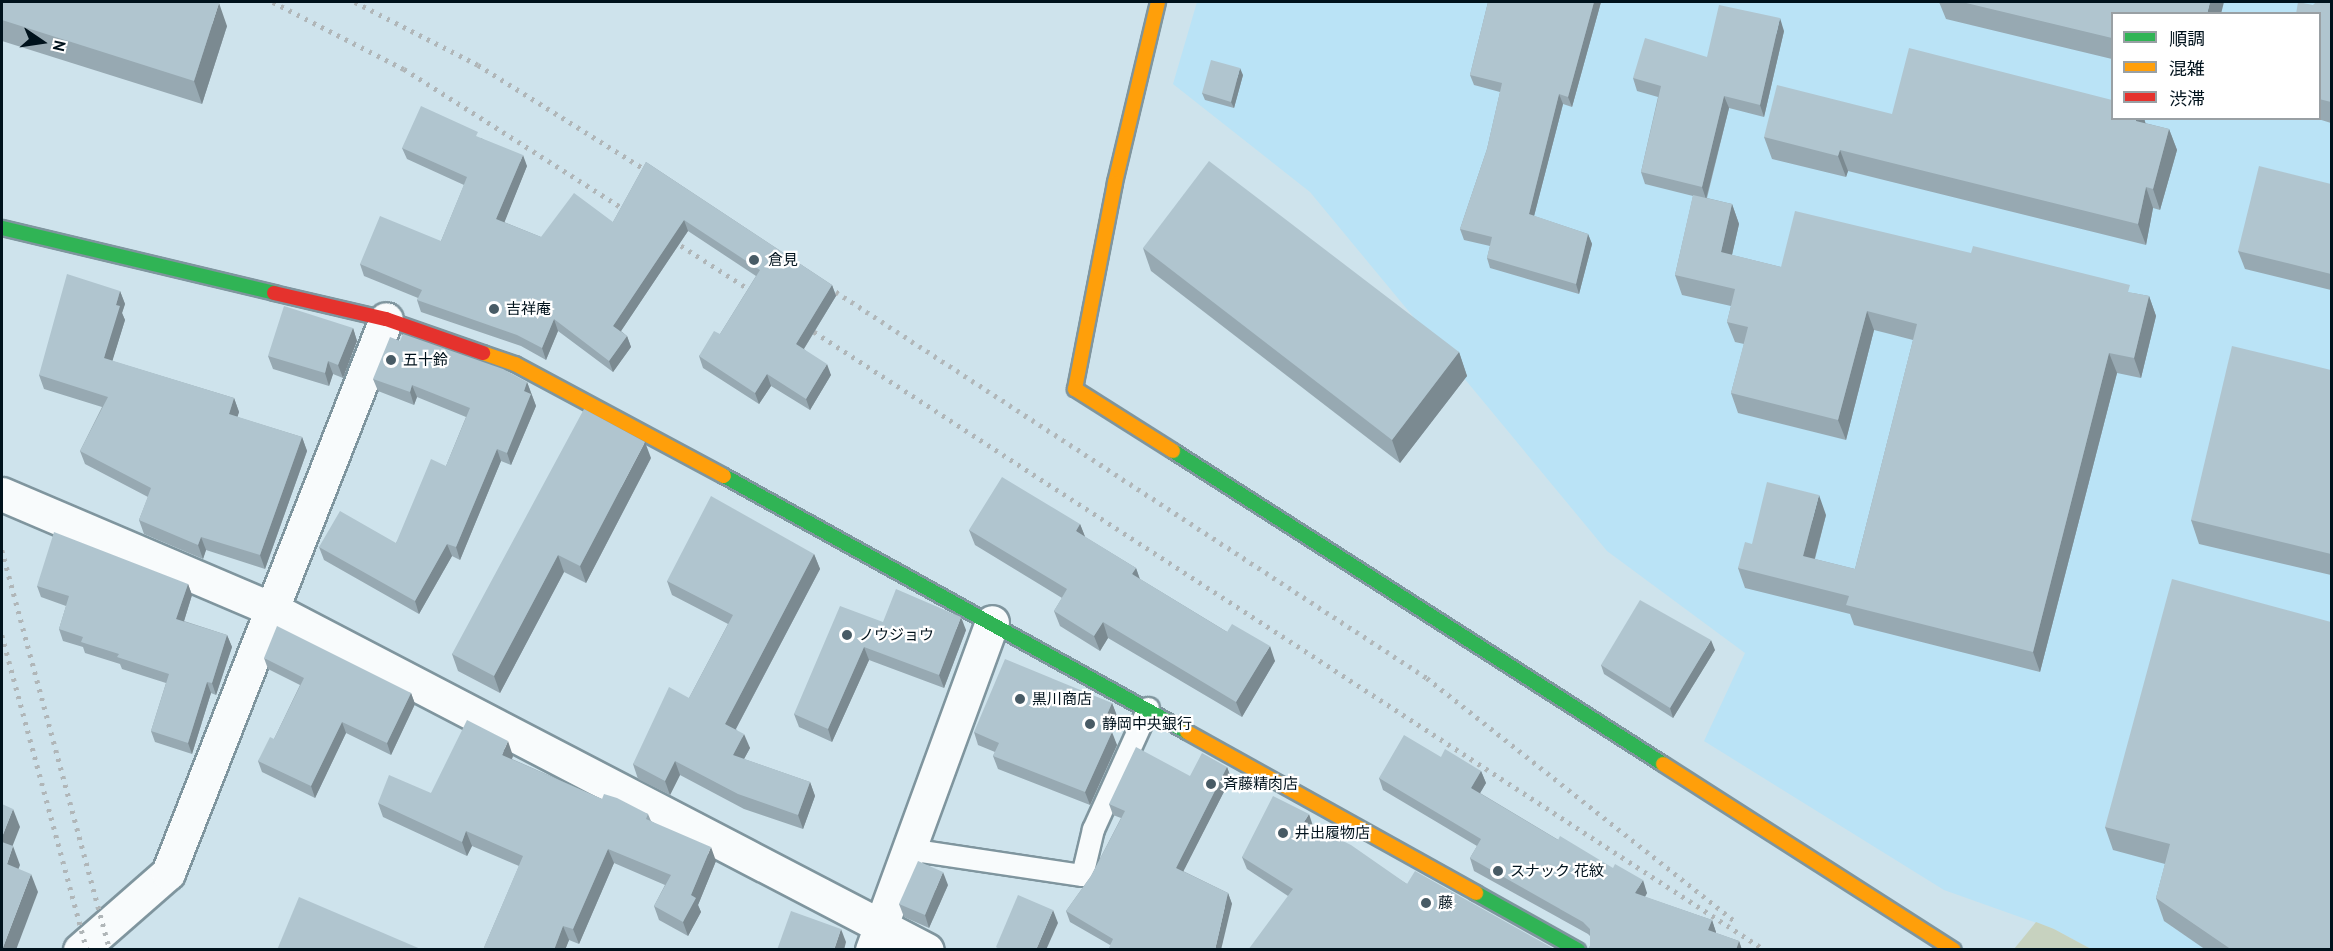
<!DOCTYPE html>
<html>
<head>
<meta charset="utf-8">
<style>
	body { margin:0 }
	#map { position:relative; width:2333px; height:951px; overflow:hidden; background:#cee3ec; font-family:"PT Sans","Noto Sans JP",sans-serif }
	div>[style] { position:absolute }
	.built>* { inset:0; background:#bae3f6 }
	.green>* { inset:0; background:#c7d2bf }
	.roads { filter:drop-shadow(2px 0 #7f959e) drop-shadow(-2px 0 #7f959e) drop-shadow(0 2px #7f959e) drop-shadow(0 -2px #7f959e) }
	.lane>* { height:21px; margin:-10.5px; padding:0 10.5px; transform-origin:10.5px; border-radius:10.5px; background:#f8fbfc }
	.street>* { height:33px; margin:-16.5px; padding:0 16.5px; transform-origin:16.5px; border-radius:16.5px; background:#f8fbfc }
	.fast>* { height:14px; margin:-7px; padding:0 7px; transform-origin:7px; border-radius:7px; background:#30b455 }
	.slow>* { height:14px; margin:-7px; padding:0 7px; transform-origin:7px; border-radius:7px; background:#ff9f0a }
	.jam>* { height:14px; margin:-7px; padding:0 7px; transform-origin:7px; border-radius:7px; background:#e5322d }
	.rail>* { height:4.5px; margin-top:-2.25px; transform-origin:0; background:repeating-linear-gradient(90deg,#b0b6b8 0 3px,transparent 0 9px) }
	.wall>* { inset:0; background:#97a9b2 }
	.shaded-wall>* { inset:0; background:#7b8a91 }
	.building>* { inset:0; background:#b0c5cf }
	.dots>* { width:16px; height:16px; translate:-50% -50%; box-sizing:border-box; border:3px solid #fff; border-radius:50% }
	span { translate:-50% -50%; white-space:nowrap; text-align:center; line-height:1.15; -webkit-text-stroke:4.5px #fff; paint-order:stroke }
	.poi-label { font-size:15px; color:#00121c }
	.left { translate:0 -50%; text-align:left }
	.frame { position:absolute; inset:0; border:3px solid #00121c; pointer-events:none }
	.legend { position:absolute; left:2111px; top:12px; width:210px; height:108px; box-sizing:border-box; background:#fff; border:2px solid #99a0a4; margin:0; padding:8px 10px; list-style:none; font-size:18px; color:#00121c }
	.legend li { display:flex; align-items:center; gap:12px; height:30px }
	.legend b { width:30px; border:2px solid #99a0a4 }
	.north { position:absolute; left:12px; top:12px; width:60px; height:60px; -webkit-text-stroke:4px #fff; paint-order:stroke; rotate:103deg; font-size:16px; font-weight:700; line-height:24px; text-align:center; color:#00121c }
	.north::after { content:''; display:block; margin:auto; width:21px; height:27px; background:#00121c; clip-path:polygon(50% 0,100% 100%,50% 72%,0 100%) }
</style>
</head>
<body>
<div id="map">
	<div class="built">
		<i style="clip-path:polygon(evenodd,1197px 2px,2331px 2px,2331px 949px,2091px 949px,2054px 929px,1944px 890px,1704px 741px,1745px 653px,1607px 551px,1310px 192px,1173px 84px,1197px 2px,2112px 14px,2320px 14px,2320px 118px,2112px 118px,2112px 14px)"></i>
	</div>
	<div class="green">
		<i style="clip-path:polygon(2036px 922px,2054px 929px,2091px 949px,2014px 949px)"></i>
	</div>
	<div class="roads">
		<div class="lane">
			<i style="left:908px;top:849px;width:176px;rotate:8.5deg"></i>
			<i style="left:1082px;top:875px;width:47px;rotate:-76.6deg"></i>
			<i style="left:1093px;top:829px;width:133px;rotate:-65.6deg"></i>
		</div>
		<div class="street">
			<i style="left:2px;top:494px;width:293px;rotate:23.1deg"></i>
			<i style="left:272px;top:609px;width:738px;rotate:27.5deg"></i>
			<i style="left:80px;top:950px;width:117px;rotate:-41.2deg"></i>
			<i style="left:168px;top:873px;width:595px;rotate:-68.52deg"></i>
			<i style="left:872px;top:950px;width:349px;rotate:-69.9deg"></i>
		</div>
		<div class="fast">
			<i style="left:2px;top:228px;width:280px;rotate:13.4deg"></i>
			<i style="left:1173px;top:451px;width:581px;rotate:32.57deg"></i>
			<i style="left:724px;top:476px;width:529px;rotate:28.94deg"></i>
			<i style="left:1476px;top:893px;width:117px;rotate:29.2deg"></i>
		</div>
		<div class="slow">
			<i style="left:1158px;top:2px;width:186px;rotate:103.4deg"></i>
			<i style="left:1115px;top:183px;width:210px;rotate:101deg"></i>
			<i style="left:1075px;top:389px;width:116px;rotate:32.3deg"></i>
			<i style="left:483px;top:353px;width:34px;rotate:19deg"></i>
			<i style="left:515px;top:364px;width:237px;rotate:28.2deg"></i>
			<i style="left:1187px;top:732px;width:331px;rotate:29.1deg"></i>
			<i style="left:1663px;top:764px;width:345px;rotate:32.6deg"></i>
		</div>
		<div class="jam">
			<i style="left:274px;top:293px;width:115px;rotate:13.1deg"></i>
			<i style="left:386px;top:319px;width:103px;rotate:19.3deg"></i>
		</div>
	</div>
	<div class="rail">
		<i style="left:273px;top:2px;width:147px;rotate:27.1deg"></i>
		<i style="left:404px;top:69px;width:274px;rotate:32.5deg"></i>
		<i style="left:355px;top:2px;width:138px;rotate:27.1deg"></i>
		<i style="left:478px;top:65px;width:211px;rotate:32deg"></i>
		<i style="left:666px;top:236px;width:113px;rotate:32.7deg"></i>
		<i style="left:821px;top:282px;width:724px;rotate:33.16deg"></i>
		<i style="left:1427px;top:678px;width:392px;rotate:38.3deg"></i>
		<i style="left:799px;top:322px;width:1152px;rotate:33.03deg"></i>
		<i style="left:2px;top:550px;width:414px;rotate:74.9deg"></i>
		<i style="left:2px;top:635px;width:326px;rotate:74.9deg"></i>
	</div>
	<div class="wall">
		<i style="clip-path:polygon(2px 2px,227px 26px,202px 104px,2px 41px)"></i>
		<i style="clip-path:polygon(1488px 2px,1601px 2px,1572px 107px,1563px 104px,1534px 216px,1588px 234px,1592px 244px,1579px 294px,1490px 268px,1487px 258px,1490px 246px,1464px 240px,1460px 229px,1487px 149px,1500px 92px,1474px 85px,1470px 75px)"></i>
		<i style="clip-path:polygon(1939px 2px,2224px 2px,2112px 14px,2112px 59px,1946px 19px)"></i>
		<i style="clip-path:polygon(2331px 2px,2331px 123px,2315px 118px,2319px 118px,2319px 14px,2313px 5px)"></i>
		<i style="clip-path:polygon(1784px 31px,1764px 117px,1729px 108px,1707px 198px,1732px 204px,1739px 224px,1732px 255px,1781px 267px,2133px 293px,2149px 296px,2156px 316px,2141px 378px,2117px 373px,2040px 672px,1854px 625px,1850px 614px,1745px 588px,1738px 568px,1752px 544px,1826px 515px,1815px 559px,1855px 569px,1913px 340px,1874px 330px,1846px 440px,1738px 413px,1731px 393px,1744px 344px,1735px 342px,1727px 322px,1731px 306px,1682px 295px,1675px 275px,1693px 196px,1645px 184px,1641px 172px,1658px 97px,1637px 91px,1633px 78px,1707px 57px)"></i>
		<i style="clip-path:polygon(1243px 75px,1234px 108px,1205px 100px,1202px 93px)"></i>
		<i style="clip-path:polygon(1892px 114px,2144px 118px,2145px 123px,2169px 129px,2177px 150px,2160px 210px,2153px 208px,2146px 245px,1848px 171px,1846px 177px,1772px 159px,1764px 137px)"></i>
		<i style="clip-path:polygon(481px 138px,527px 166px,504px 222px,541px 237px,613px 222px,646px 162px,832px 285px,836px 296px,804px 349px,831px 375px,810px 410px,771px 386px,759px 404px,703px 368px,699px 356px,720px 334px,756px 276px,688px 231px,621px 331px,627px 336px,631px 347px,613px 372px,558px 331px,546px 360px,521px 346px,421px 312px,417px 300px,418px 298px,364px 276px,360px 264px,441px 241px,464px 185px,407px 159px,402px 148px)"></i>
		<i style="clip-path:polygon(2331px 184px,2331px 290px,2245px 269px,2238px 251px)"></i>
		<i style="clip-path:polygon(1143px 248px,1459px 352px,1467px 376px,1400px 463px,1151px 271px)"></i>
		<i style="clip-path:polygon(120px 291px,125px 304px,122px 313px,125px 320px,112px 361px,234px 398px,239px 412px,237px 417px,302px 437px,307px 451px,265px 569px,206px 550px,203px 559px,144px 534px,139px 520px,148px 497px,85px 464px,80px 451px,102px 407px,44px 389px,39px 375px)"></i>
		<i style="clip-path:polygon(353px 328px,357px 341px,343px 378px,333px 374px,329px 386px,273px 369px,268px 356px)"></i>
		<i style="clip-path:polygon(2331px 370px,2331px 575px,2199px 544px,2191px 520px)"></i>
		<i style="clip-path:polygon(373px 379px,527px 382px,536px 406px,511px 465px,501px 461px,460px 560px,452px 556px,419px 614px,324px 560px,319px 547px,396px 543px,446px 466px,466px 417px,417px 397px,414px 405px,378px 391px)"></i>
		<i style="clip-path:polygon(651px 458px,586px 583px,564px 572px,500px 693px,458px 671px,452px 654px)"></i>
		<i style="clip-path:polygon(1080px 524px,1085px 537px,1136px 568px,1140px 579px,1275px 661px,1242px 717px,1108px 638px,1100px 651px,1060px 626px,1054px 611px,1062px 598px,975px 545px,969px 530px)"></i>
		<i style="clip-path:polygon(814px 554px,820px 569px,736px 729px,750px 748px,744px 759px,810px 782px,815px 796px,803px 829px,744px 809px,680px 775px,670px 795px,638px 779px,633px 764px,689px 698px,728px 624px,672px 595px,667px 581px)"></i>
		<i style="clip-path:polygon(188px 584px,192px 595px,184px 621px,227px 635px,232px 647px,216px 695px,211px 693px,192px 754px,155px 742px,151px 731px,166px 683px,122px 669px,120px 664px,85px 653px,83px 647px,63px 641px,59px 629px,66px 606px,41px 597px,37px 586px)"></i>
		<i style="clip-path:polygon(883px 622px,966px 630px,944px 688px,869px 660px,832px 742px,799px 727px,794px 714px)"></i>
		<i style="clip-path:polygon(2331px 622px,2331px 950px,2206px 950px,2164px 921px,2156px 898px,2165px 864px,2113px 850px,2105px 827px)"></i>
		<i style="clip-path:polygon(1715px 650px,1673px 718px,1604px 674px,1601px 665px)"></i>
		<i style="clip-path:polygon(264px 658px,411px 693px,415px 704px,391px 755px,346px 733px,315px 798px,262px 772px,258px 761px,274px 739px,300px 685px,268px 669px)"></i>
		<i style="clip-path:polygon(1112px 703px,1117px 716px,1110px 731px,1117px 745px,1090px 805px,998px 769px,993px 756px,995px 752px,978px 745px,974px 732px)"></i>
		<i style="clip-path:polygon(513px 756px,512px 759px,602px 799px,648px 814px,651px 821px,716px 861px,698px 905px,701px 912px,688px 936px,659px 920px,654px 906px,665px 885px,614px 863px,579px 944px,569px 940px,565px 950px,483px 950px,519px 866px,472px 846px,467px 856px,383px 817px,378px 803px,431px 793px)"></i>
		<i style="clip-path:polygon(1441px 757px,1481px 771px,1486px 783px,1480px 793px,1647px 893px,1645px 897px,1712px 920px,1716px 933px,1739px 941px,1742px 950px,1587px 950px,1590px 946px,1590px 936px,1588px 934px,1474px 871px,1470px 858px,1477px 846px,1383px 790px,1379px 778px)"></i>
		<i style="clip-path:polygon(1227px 767px,1231px 778px,1183px 871px,1228px 893px,1232px 904px,1110px 945px,1070px 922px,1066px 911px,1091px 876px,1121px 818px,1113px 815px,1109px 804px,1190px 776px)"></i>
		<i style="clip-path:polygon(1313px 826px,1407px 884px,1288px 896px,1247px 869px,1242px 857px)"></i>
		<i style="clip-path:polygon(948px 885px,929px 928px,904px 917px,899px 904px)"></i>
	</div>
	<div class="shaded-wall">
		<i style="clip-path:polygon(1594px 2px,1601px 2px,1572px 107px,1568px 97px)"></i>
		<i style="clip-path:polygon(2210px 2px,2224px 2px,2221px 14px,2207px 14px)"></i>
		<i style="clip-path:polygon(219px 3px,227px 26px,202px 104px,194px 81px)"></i>
		<i style="clip-path:polygon(1780px 18px,1784px 31px,1764px 117px,1760px 105px)"></i>
		<i style="clip-path:polygon(1240px 68px,1243px 75px,1234px 108px,1231px 102px)"></i>
		<i style="clip-path:polygon(1559px 94px,1563px 104px,1532px 224px,1529px 214px)"></i>
		<i style="clip-path:polygon(1724px 96px,1729px 108px,1706px 199px,1702px 187px)"></i>
		<i style="clip-path:polygon(2136px 118px,2144px 118px,2147px 128px,2136px 121px)"></i>
		<i style="clip-path:polygon(2169px 129px,2177px 150px,2160px 210px,2153px 189px)"></i>
		<i style="clip-path:polygon(1840px 150px,1848px 171px,1846px 177px,1838px 156px)"></i>
		<i style="clip-path:polygon(523px 155px,527px 166px,501px 231px,496px 219px)"></i>
		<i style="clip-path:polygon(2146px 187px,2153px 208px,2146px 245px,2138px 224px)"></i>
		<i style="clip-path:polygon(1732px 204px,1739px 224px,1728px 272px,1721px 252px)"></i>
		<i style="clip-path:polygon(684px 220px,688px 231px,617px 337px,613px 326px)"></i>
		<i style="clip-path:polygon(1588px 234px,1592px 244px,1579px 294px,1576px 284px)"></i>
		<i style="clip-path:polygon(832px 285px,836px 296px,800px 355px,796px 344px)"></i>
		<i style="clip-path:polygon(120px 291px,125px 304px,122px 313px,125px 320px,109px 372px,104px 358px,116px 305px)"></i>
		<i style="clip-path:polygon(2149px 296px,2156px 316px,2141px 378px,2134px 358px)"></i>
		<i style="clip-path:polygon(1867px 311px,1874px 330px,1846px 440px,1838px 420px)"></i>
		<i style="clip-path:polygon(554px 319px,558px 331px,546px 360px,542px 348px)"></i>
		<i style="clip-path:polygon(353px 328px,357px 341px,343px 378px,338px 365px)"></i>
		<i style="clip-path:polygon(627px 336px,631px 347px,613px 372px,609px 361px)"></i>
		<i style="clip-path:polygon(1459px 352px,1467px 376px,1400px 463px,1392px 440px)"></i>
		<i style="clip-path:polygon(2109px 353px,2117px 373px,2040px 672px,2033px 652px)"></i>
		<i style="clip-path:polygon(328px 361px,333px 374px,329px 386px,325px 373px)"></i>
		<i style="clip-path:polygon(827px 364px,831px 375px,810px 410px,806px 399px)"></i>
		<i style="clip-path:polygon(767px 374px,771px 386px,759px 404px,755px 393px)"></i>
		<i style="clip-path:polygon(527px 382px,536px 406px,511px 465px,507px 453px,524px 391px)"></i>
		<i style="clip-path:polygon(412px 385px,417px 397px,414px 405px,410px 392px)"></i>
		<i style="clip-path:polygon(234px 398px,239px 412px,234px 428px,229px 414px)"></i>
		<i style="clip-path:polygon(302px 437px,307px 451px,265px 569px,260px 555px)"></i>
		<i style="clip-path:polygon(645px 442px,651px 458px,586px 583px,580px 566px)"></i>
		<i style="clip-path:polygon(497px 449px,501px 461px,460px 560px,456px 547px)"></i>
		<i style="clip-path:polygon(1819px 495px,1826px 515px,1810px 576px,1803px 556px)"></i>
		<i style="clip-path:polygon(1080px 524px,1086px 539px,1076px 531px)"></i>
		<i style="clip-path:polygon(201px 537px,206px 550px,203px 559px,198px 545px)"></i>
		<i style="clip-path:polygon(447px 544px,452px 556px,419px 614px,415px 601px)"></i>
		<i style="clip-path:polygon(814px 554px,820px 569px,731px 738px,725px 724px)"></i>
		<i style="clip-path:polygon(558px 555px,564px 572px,500px 693px,494px 676px)"></i>
		<i style="clip-path:polygon(1136px 568px,1141px 583px,1132px 574px)"></i>
		<i style="clip-path:polygon(188px 584px,192px 595px,181px 631px,176px 619px)"></i>
		<i style="clip-path:polygon(961px 617px,966px 630px,944px 688px,939px 675px)"></i>
		<i style="clip-path:polygon(1103px 622px,1108px 638px,1100px 651px,1094px 636px)"></i>
		<i style="clip-path:polygon(227px 635px,232px 647px,216px 695px,212px 683px)"></i>
		<i style="clip-path:polygon(1711px 640px,1715px 650px,1673px 718px,1670px 708px)"></i>
		<i style="clip-path:polygon(1270px 646px,1275px 661px,1242px 717px,1236px 702px)"></i>
		<i style="clip-path:polygon(864px 647px,869px 660px,832px 742px,828px 729px)"></i>
		<i style="clip-path:polygon(207px 682px,211px 693px,192px 754px,188px 743px)"></i>
		<i style="clip-path:polygon(411px 693px,415px 704px,391px 755px,387px 743px)"></i>
		<i style="clip-path:polygon(1112px 703px,1117px 716px,1107px 739px,1102px 726px)"></i>
		<i style="clip-path:polygon(342px 722px,346px 733px,315px 798px,311px 786px)"></i>
		<i style="clip-path:polygon(1112px 732px,1117px 745px,1090px 805px,1085px 792px)"></i>
		<i style="clip-path:polygon(744px 734px,750px 748px,738px 770px,733px 755px)"></i>
		<i style="clip-path:polygon(508px 741px,513px 756px,507px 769px,502px 755px)"></i>
		<i style="clip-path:polygon(675px 761px,680px 775px,670px 795px,665px 781px)"></i>
		<i style="clip-path:polygon(1227px 767px,1231px 778px,1180px 878px,1176px 868px)"></i>
		<i style="clip-path:polygon(1481px 771px,1486px 783px,1476px 800px,1471px 788px)"></i>
		<i style="clip-path:polygon(810px 782px,815px 796px,803px 829px,798px 815px)"></i>
		<i style="clip-path:polygon(13px 809px,20px 827px,7px 860px,2px 846px,2px 837px)"></i>
		<i style="clip-path:polygon(1309px 814px,1313px 826px,1304px 822px)"></i>
		<i style="clip-path:polygon(466px 831px,472px 846px,467px 856px,462px 842px)"></i>
		<i style="clip-path:polygon(13px 846px,20px 865px,13px 883px,7px 864px)"></i>
		<i style="clip-path:polygon(711px 847px,716px 861px,698px 905px,701px 912px,688px 936px,683px 922px,691px 895px)"></i>
		<i style="clip-path:polygon(608px 849px,614px 863px,579px 944px,573px 929px)"></i>
		<i style="clip-path:polygon(943px 872px,948px 885px,929px 928px,925px 915px)"></i>
		<i style="clip-path:polygon(31px 874px,38px 892px,16px 950px,2px 950px)"></i>
		<i style="clip-path:polygon(1643px 880px,1647px 893px,1640px 905px,1635px 893px)"></i>
		<i style="clip-path:polygon(1228px 893px,1232px 904px,1221px 950px,1215px 950px)"></i>
		<i style="clip-path:polygon(1053px 910px,1058px 923px,1046px 950px,1036px 950px)"></i>
		<i style="clip-path:polygon(1712px 920px,1716px 932px,1713px 943px,1708px 930px)"></i>
		<i style="clip-path:polygon(563px 926px,569px 940px,565px 950px,554px 950px)"></i>
		<i style="clip-path:polygon(841px 929px,846px 942px,844px 950px,834px 950px)"></i>
		<i style="clip-path:polygon(1739px 941px,1742px 950px,1736px 950px)"></i>
	</div>
	<div class="building">
		<i style="clip-path:polygon(2px 2px,214px 2px,219px 3px,194px 81px,2px 20px)"></i>
		<i style="clip-path:polygon(1488px 2px,1594px 2px,1568px 97px,1559px 94px,1529px 214px,1588px 234px,1576px 284px,1487px 258px,1492px 237px,1460px 229px,1487px 149px,1502px 83px,1470px 75px)"></i>
		<i style="clip-path:polygon(1962px 2px,2210px 2px,2207px 14px,2112px 14px,2112px 38px)"></i>
		<i style="clip-path:polygon(2298px 2px,2313px 5px,2316px 2px,2331px 2px,2331px 102px,2319px 99px,2319px 14px,2296px 14px)"></i>
		<i style="clip-path:polygon(1719px 5px,1780px 18px,1760px 105px,1724px 96px,1702px 187px,1641px 172px,1661px 86px,1633px 78px,1645px 38px,1707px 57px)"></i>
		<i style="clip-path:polygon(1909px 48px,2112px 100px,2112px 118px,2136px 118px,2136px 121px,2169px 129px,2153px 189px,2146px 187px,2138px 224px,1840px 150px,1838px 156px,1764px 137px,1777px 85px,1892px 114px)"></i>
		<i style="clip-path:polygon(1211px 60px,1240px 68px,1231px 102px,1202px 93px)"></i>
		<i style="clip-path:polygon(421px 106px,478px 132px,476px 136px,523px 155px,496px 219px,541px 237px,574px 193px,613px 222px,646px 162px,832px 285px,796px 344px,827px 364px,806px 399px,767px 374px,755px 393px,699px 356px,714px 331px,720px 334px,760px 270px,684px 220px,613px 326px,627px 336px,609px 361px,554px 319px,542px 348px,517px 335px,417px 300px,422px 290px,360px 264px,380px 216px,441px 241px,467px 177px,402px 148px)"></i>
		<i style="clip-path:polygon(1209px 161px,1459px 352px,1392px 440px,1143px 248px)"></i>
		<i style="clip-path:polygon(2259px 166px,2331px 184px,2331px 274px,2238px 251px)"></i>
		<i style="clip-path:polygon(1693px 195px,1732px 204px,1721px 252px,1781px 267px,1795px 211px,1971px 253px,1973px 246px,2130px 285px,2128px 292px,2149px 296px,2134px 358px,2109px 353px,2033px 652px,1846px 605px,1849px 596px,1738px 568px,1745px 542px,1752px 544px,1767px 482px,1819px 495px,1803px 556px,1855px 569px,1917px 324px,1867px 311px,1838px 420px,1731px 393px,1748px 327px,1727px 322px,1735px 289px,1675px 275px)"></i>
		<i style="clip-path:polygon(67px 274px,120px 291px,116px 305px,120px 306px,104px 358px,234px 398px,229px 414px,302px 437px,260px 555px,201px 537px,198px 545px,139px 520px,151px 488px,80px 451px,108px 397px,39px 375px)"></i>
		<i style="clip-path:polygon(284px 306px,353px 328px,338px 365px,328px 361px,325px 373px,268px 356px)"></i>
		<i style="clip-path:polygon(403px 334px,503px 369px,527px 382px,524px 391px,531px 394px,507px 453px,497px 449px,456px 547px,447px 544px,415px 601px,319px 547px,340px 511px,396px 543px,431px 459px,446px 466px,470px 408px,412px 385px,410px 392px,373px 379px,390px 337px,400px 341px)"></i>
		<i style="clip-path:polygon(2232px 346px,2331px 370px,2331px 554px,2191px 520px)"></i>
		<i style="clip-path:polygon(584px 409px,645px 442px,580px 566px,558px 555px,494px 676px,452px 654px)"></i>
		<i style="clip-path:polygon(1002px 477px,1080px 524px,1076px 531px,1136px 568px,1132px 574px,1227px 632px,1232px 624px,1270px 646px,1236px 702px,1103px 622px,1094px 636px,1054px 611px,1067px 589px,969px 530px)"></i>
		<i style="clip-path:polygon(711px 496px,814px 554px,725px 724px,744px 734px,733px 755px,810px 782px,798px 815px,738px 794px,675px 761px,665px 781px,633px 764px,669px 687px,689px 698px,733px 615px,667px 581px)"></i>
		<i style="clip-path:polygon(54px 532px,188px 584px,176px 619px,227px 635px,212px 683px,207px 682px,188px 743px,151px 731px,169px 674px,117px 657px,119px 654px,81px 642px,83px 637px,59px 629px,69px 596px,37px 586px)"></i>
		<i style="clip-path:polygon(2172px 579px,2331px 622px,2331px 950px,2232px 950px,2156px 898px,2170px 844px,2105px 827px)"></i>
		<i style="clip-path:polygon(896px 589px,961px 617px,939px 675px,864px 647px,828px 729px,794px 714px,840px 606px,883px 622px)"></i>
		<i style="clip-path:polygon(1640px 600px,1711px 640px,1670px 708px,1601px 665px)"></i>
		<i style="clip-path:polygon(277px 626px,411px 693px,387px 743px,342px 722px,311px 786px,258px 761px,270px 737px,274px 739px,304px 678px,264px 658px)"></i>
		<i style="clip-path:polygon(1005px 659px,1112px 703px,1102px 726px,1112px 732px,1085px 792px,993px 756px,999px 743px,974px 732px)"></i>
		<i style="clip-path:polygon(467px 720px,508px 741px,502px 755px,602px 799px,604px 794px,617px 798px,648px 814px,646px 819px,711px 847px,691px 895px,696px 898px,683px 922px,654px 906px,671px 875px,608px 849px,573px 929px,563px 926px,554px 950px,483px 950px,523px 856px,466px 831px,462px 842px,378px 803px,389px 775px,431px 793px)"></i>
		<i style="clip-path:polygon(1404px 735px,1441px 757px,1445px 749px,1481px 771px,1471px 788px,1558px 840px,1560px 836px,1613px 868px,1615px 864px,1643px 880px,1635px 893px,1712px 920px,1708px 930px,1739px 941px,1736px 950px,1587px 950px,1590px 946px,1590px 929px,1583px 922px,1470px 858px,1481px 839px,1379px 778px)"></i>
		<i style="clip-path:polygon(1136px 747px,1190px 776px,1202px 753px,1227px 767px,1176px 868px,1228px 893px,1215px 950px,1108px 950px,1113px 939px,1066px 911px,1091px 876px,1125px 811px,1109px 804px)"></i>
		<i style="clip-path:polygon(1273px 796px,1309px 814px,1304px 822px,1351px 845px,1407px 884px,1415px 871px,1556px 950px,1248px 950px,1293px 889px,1242px 857px)"></i>
		<i style="clip-path:polygon(2px 804px,13px 809px,2px 837px)"></i>
		<i style="clip-path:polygon(2px 842px,13px 846px,7px 864px,31px 874px,2px 950px)"></i>
		<i style="clip-path:polygon(918px 861px,943px 872px,925px 915px,899px 904px)"></i>
		<i style="clip-path:polygon(1018px 895px,1053px 910px,1036px 950px,1001px 950px,996px 947px)"></i>
		<i style="clip-path:polygon(299px 897px,423px 950px,277px 950px)"></i>
		<i style="clip-path:polygon(791px 911px,841px 929px,834px 950px,777px 950px)"></i>
	</div>
	<div class="dots">
		<i style="left:754px;top:260px;background:#485b65"></i>
		<i style="left:494px;top:309px;background:#485b65"></i>
		<i style="left:391px;top:360px;background:#485b65"></i>
		<i style="left:847px;top:635px;background:#485b65"></i>
		<i style="left:1020px;top:699px;background:#485b65"></i>
		<i style="left:1090px;top:724px;background:#485b65"></i>
		<i style="left:1211px;top:784px;background:#485b65"></i>
		<i style="left:1283px;top:833px;background:#485b65"></i>
		<i style="left:1498px;top:871px;background:#485b65"></i>
		<i style="left:1426px;top:903px;background:#485b65"></i>
	</div>
	<div class="poi-label">
		<span class="left" style="left:768px;top:260px">倉見</span>
		<span class="left" style="left:506px;top:309px">吉祥庵</span>
		<span class="left" style="left:403px;top:360px">五十鈴</span>
		<span class="left" style="left:859px;top:635px">ノウジョウ</span>
		<span class="left" style="left:1032px;top:699px">黒川商店</span>
		<span class="left" style="left:1102px;top:724px">静岡中央銀行</span>
		<span class="left" style="left:1223px;top:784px">斉藤精肉店</span>
		<span class="left" style="left:1295px;top:833px">井出履物店</span>
		<span class="left" style="left:1510px;top:871px">スナック 花紋</span>
		<span class="left" style="left:1438px;top:903px">藤</span>
	</div>
	<div class="frame"></div>
	<ul class="legend">
	<li><b style="height:8px;background:#30b455"></b>順調</li>
	<li><b style="height:8px;background:#ff9f0a"></b>混雑</li>
	<li><b style="height:8px;background:#e5322d"></b>渋滞</li>
	</ul>
	<div class="north">N</div>
</div>
</body>
</html>
